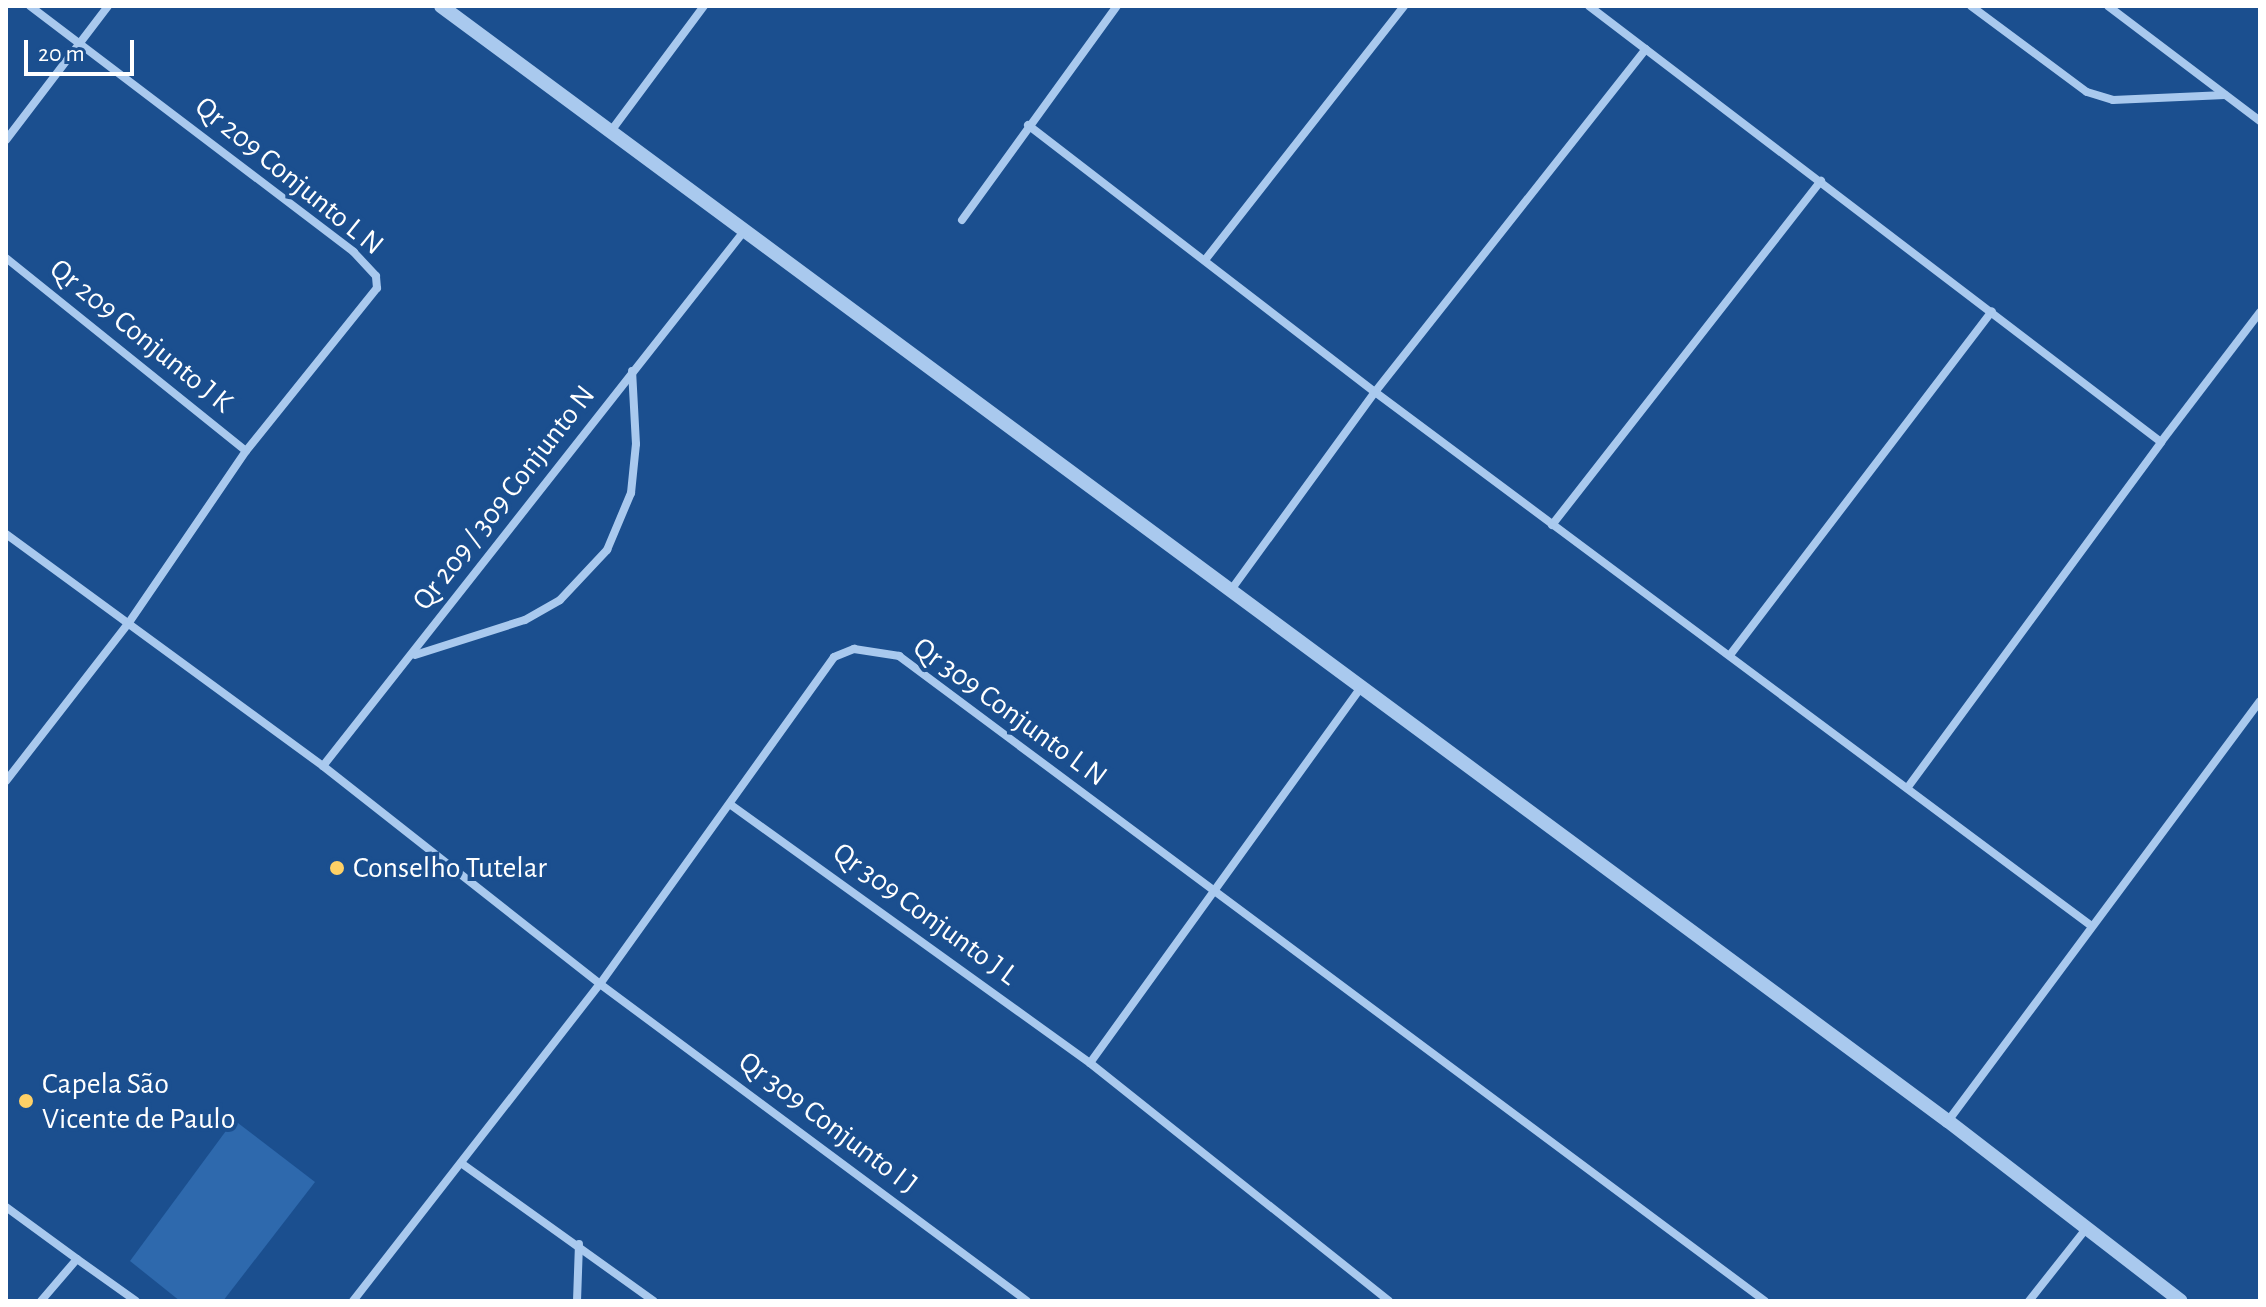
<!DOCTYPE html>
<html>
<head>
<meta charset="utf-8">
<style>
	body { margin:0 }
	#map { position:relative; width:2266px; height:1307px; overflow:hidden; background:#1b4f8f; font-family:"Alegreya Sans",sans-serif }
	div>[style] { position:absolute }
	.green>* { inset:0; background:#2e69ad }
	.minor>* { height:8px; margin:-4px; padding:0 4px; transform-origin:4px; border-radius:4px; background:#a9c9ee }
	.tertiary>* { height:14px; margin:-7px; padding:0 7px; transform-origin:7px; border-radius:7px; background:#a9c9ee }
	.dots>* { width:22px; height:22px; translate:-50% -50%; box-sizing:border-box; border:4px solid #1b4f8f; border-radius:50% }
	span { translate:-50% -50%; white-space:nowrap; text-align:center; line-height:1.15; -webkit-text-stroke:8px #1b4f8f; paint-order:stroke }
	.street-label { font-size:30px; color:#fff }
	.poi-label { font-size:30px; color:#fff }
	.left { translate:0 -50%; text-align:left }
	.frame { position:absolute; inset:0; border:8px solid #fff; pointer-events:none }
	.scale { position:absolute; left:24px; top:40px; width:110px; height:36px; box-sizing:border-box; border:4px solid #fff; border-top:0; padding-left:10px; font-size:24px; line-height:28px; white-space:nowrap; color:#fff; -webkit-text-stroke:6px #1b4f8f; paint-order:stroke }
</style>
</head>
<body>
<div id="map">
	<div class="green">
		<i style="clip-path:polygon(234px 1120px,315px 1182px,223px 1301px,180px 1301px,130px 1261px)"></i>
	</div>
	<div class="minor">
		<i style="left:1589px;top:6px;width:719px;rotate:37.32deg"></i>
		<i style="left:2161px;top:442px;width:163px;rotate:-52.7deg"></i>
		<i style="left:1971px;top:6px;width:144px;rotate:36.6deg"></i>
		<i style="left:2087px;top:92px;width:27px;rotate:17deg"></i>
		<i style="left:2113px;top:100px;width:112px;rotate:-2.6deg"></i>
		<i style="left:2108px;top:6px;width:191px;rotate:37.1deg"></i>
		<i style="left:1028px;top:125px;width:438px;rotate:37.6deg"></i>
		<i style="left:1375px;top:392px;width:892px;rotate:36.7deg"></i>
		<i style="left:611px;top:131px;width:156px;rotate:-53.4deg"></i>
		<i style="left:6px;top:140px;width:168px;rotate:-52.7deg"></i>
		<i style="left:962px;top:220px;width:264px;rotate:-54.1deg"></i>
		<i style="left:6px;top:258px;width:308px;rotate:38.8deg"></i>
		<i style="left:1205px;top:260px;width:323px;rotate:-51.9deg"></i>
		<i style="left:1552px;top:525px;width:437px;rotate:-52deg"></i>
		<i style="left:6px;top:534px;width:393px;rotate:36.2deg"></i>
		<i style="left:323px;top:766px;width:352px;rotate:38.2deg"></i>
		<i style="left:600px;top:984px;width:532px;rotate:36.59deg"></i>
		<i style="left:1231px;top:590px;width:245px;rotate:-54deg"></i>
		<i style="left:1375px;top:392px;width:437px;rotate:-51.7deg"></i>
		<i style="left:415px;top:655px;width:115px;rotate:-17.7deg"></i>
		<i style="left:525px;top:620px;width:40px;rotate:-29.7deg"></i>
		<i style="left:560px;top:600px;width:69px;rotate:-46.8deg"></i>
		<i style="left:607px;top:550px;width:62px;rotate:-67.2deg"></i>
		<i style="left:631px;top:493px;width:49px;rotate:-84.2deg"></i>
		<i style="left:636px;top:444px;width:73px;rotate:-93.1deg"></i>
		<i style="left:1730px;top:655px;width:432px;rotate:-52.7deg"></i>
		<i style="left:323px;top:766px;width:682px;rotate:-51.79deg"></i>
		<i style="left:6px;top:781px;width:199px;rotate:-52.2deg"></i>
		<i style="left:128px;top:624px;width:209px;rotate:-55.7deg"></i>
		<i style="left:246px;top:451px;width:209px;rotate:-51.2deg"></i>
		<i style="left:377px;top:288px;width:12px;rotate:-95deg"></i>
		<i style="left:376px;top:276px;width:33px;rotate:-133deg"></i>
		<i style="left:354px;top:252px;width:407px;rotate:-142.8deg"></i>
		<i style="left:1908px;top:787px;width:428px;rotate:-53.7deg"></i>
		<i style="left:731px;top:805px;width:442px;rotate:35.7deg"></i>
		<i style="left:1090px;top:1063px;width:382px;rotate:38.5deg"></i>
		<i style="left:1090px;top:1063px;width:462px;rotate:-54.2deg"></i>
		<i style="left:1948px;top:1121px;width:523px;rotate:-53.39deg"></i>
		<i style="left:461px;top:1163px;width:237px;rotate:35.6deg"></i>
		<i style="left:6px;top:1207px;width:88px;rotate:36.2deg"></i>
		<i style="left:41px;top:1301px;width:55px;rotate:-49.4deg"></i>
		<i style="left:77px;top:1259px;width:72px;rotate:35.4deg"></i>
		<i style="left:353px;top:1301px;width:402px;rotate:-52.1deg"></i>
		<i style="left:600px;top:984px;width:402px;rotate:-54.4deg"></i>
		<i style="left:834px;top:657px;width:22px;rotate:-22deg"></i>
		<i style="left:854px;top:649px;width:46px;rotate:8.8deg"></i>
		<i style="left:899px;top:656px;width:1080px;rotate:36.68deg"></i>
		<i style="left:577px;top:1301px;width:57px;rotate:-88deg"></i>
		<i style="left:2029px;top:1301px;width:90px;rotate:-51.7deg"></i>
	</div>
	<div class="tertiary">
		<i style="left:441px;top:6px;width:1875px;rotate:36.5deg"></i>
		<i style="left:1948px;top:1121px;width:294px;rotate:37.7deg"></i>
	</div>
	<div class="dots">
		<i style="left:337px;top:868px;background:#ffd166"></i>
		<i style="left:26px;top:1101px;background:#ffd166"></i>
	</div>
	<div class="street-label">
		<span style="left:289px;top:176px;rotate:39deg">Qr 209 Conjunto L N</span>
		<span style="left:141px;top:336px;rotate:39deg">Qr 209 Conjunto J K</span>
		<span style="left:504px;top:498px;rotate:-52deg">Qr 209 / 309 Conjunto N</span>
		<span style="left:1010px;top:712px;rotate:36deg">Qr 309 Conjunto L N</span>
		<span style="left:925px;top:914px;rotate:36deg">Qr 309 Conjunto J L</span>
		<span style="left:828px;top:1123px;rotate:37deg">Qr 309 Conjunto I J</span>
	</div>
	<div class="poi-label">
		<span class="left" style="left:353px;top:868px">Conselho Tutelar</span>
		<span class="left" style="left:42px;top:1101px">Capela São<br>Vicente de Paulo</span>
	</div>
	<div class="frame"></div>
	<div class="scale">20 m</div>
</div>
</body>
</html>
